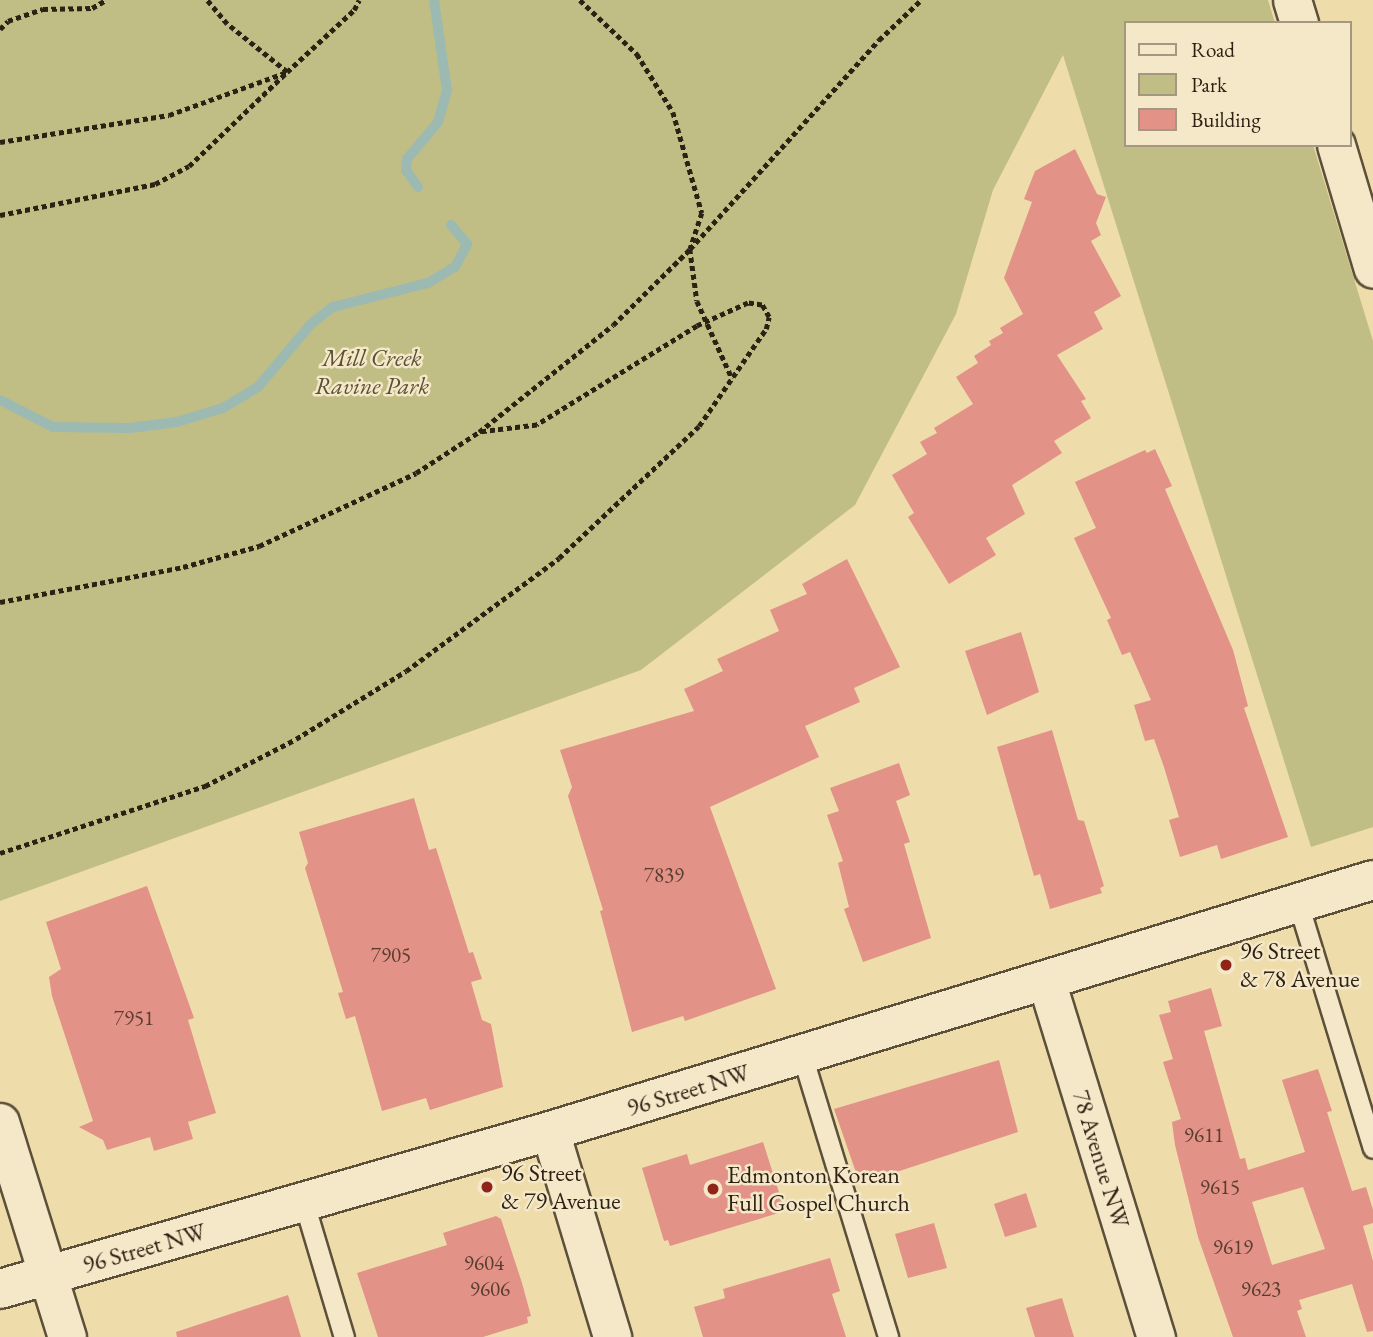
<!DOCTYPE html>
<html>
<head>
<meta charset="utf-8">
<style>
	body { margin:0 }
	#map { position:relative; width:1373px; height:1337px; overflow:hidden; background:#eedcab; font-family:"EB Garamond",serif }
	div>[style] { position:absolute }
	.green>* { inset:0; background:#c0be84 }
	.stream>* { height:10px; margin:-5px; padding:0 5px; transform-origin:5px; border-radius:5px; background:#9cbab2 }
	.building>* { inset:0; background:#e29287 }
	.path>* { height:4.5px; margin-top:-2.25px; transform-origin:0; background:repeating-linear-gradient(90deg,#2d2114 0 5px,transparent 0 8.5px) }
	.roads { filter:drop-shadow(2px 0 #5d503a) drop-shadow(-2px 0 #5d503a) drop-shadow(0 2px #5d503a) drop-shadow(0 -2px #5d503a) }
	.lane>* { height:19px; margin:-9.5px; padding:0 9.5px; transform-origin:9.5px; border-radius:9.5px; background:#f4e8c8 }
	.street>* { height:37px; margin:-18.5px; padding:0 18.5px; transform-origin:18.5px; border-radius:18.5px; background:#f4e8c8 }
	.secondary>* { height:38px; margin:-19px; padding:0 19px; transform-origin:19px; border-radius:19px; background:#f4e8c8 }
	.dots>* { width:19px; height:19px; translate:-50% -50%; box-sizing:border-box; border:4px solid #f4e8c8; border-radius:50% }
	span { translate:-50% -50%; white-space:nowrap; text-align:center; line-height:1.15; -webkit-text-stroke:5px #f4e8c8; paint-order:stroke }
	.number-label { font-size:21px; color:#5a3d31 }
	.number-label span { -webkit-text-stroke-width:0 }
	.park-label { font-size:24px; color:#595036; font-style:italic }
	.poi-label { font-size:24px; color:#2d2114 }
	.left { translate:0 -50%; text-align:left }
	.street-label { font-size:24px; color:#2d2114 }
	.legend { position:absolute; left:1124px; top:21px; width:228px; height:126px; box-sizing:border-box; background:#f4e8c8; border:2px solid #a49880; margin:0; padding:9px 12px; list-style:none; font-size:21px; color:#2d2114 }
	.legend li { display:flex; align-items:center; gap:14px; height:35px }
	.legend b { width:35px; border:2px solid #a49880 }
</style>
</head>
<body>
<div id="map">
	<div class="green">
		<i style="clip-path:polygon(0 0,1268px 0,1275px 23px,1126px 23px,1126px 145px,1313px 145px,1373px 341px,1373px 827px,1311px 847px,1063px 55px,993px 190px,956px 314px,855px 505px,641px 670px,0 901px)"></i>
	</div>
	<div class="stream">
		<i style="left:418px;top:187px;width:21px;rotate:-125deg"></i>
		<i style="left:406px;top:170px;width:11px;rotate:-85deg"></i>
		<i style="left:407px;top:159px;width:48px;rotate:-50deg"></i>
		<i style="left:438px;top:122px;width:32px;rotate:-74deg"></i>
		<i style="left:447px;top:91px;width:92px;rotate:-98.1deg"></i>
		<i style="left:0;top:400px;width:59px;rotate:27deg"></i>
		<i style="left:53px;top:427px;width:77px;rotate:0.7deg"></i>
		<i style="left:130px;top:428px;width:47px;rotate:-7.3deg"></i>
		<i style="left:177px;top:422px;width:48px;rotate:-16.9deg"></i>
		<i style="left:223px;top:408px;width:41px;rotate:-31deg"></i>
		<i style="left:258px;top:387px;width:82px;rotate:-49.9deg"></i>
		<i style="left:311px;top:324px;width:28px;rotate:-38deg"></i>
		<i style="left:333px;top:307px;width:98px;rotate:-14.2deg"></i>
		<i style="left:428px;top:283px;width:31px;rotate:-31deg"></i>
		<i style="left:455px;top:267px;width:26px;rotate:-62deg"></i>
		<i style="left:467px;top:244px;width:25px;rotate:-130deg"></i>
	</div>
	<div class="building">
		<i style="clip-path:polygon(1075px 149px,1097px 194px,1106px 197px,1096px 223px,1101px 235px,1091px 241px,1121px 296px,1094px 312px,1103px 329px,1057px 355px,1086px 399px,1081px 401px,1091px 418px,1054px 441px,1062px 453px,1012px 485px,1025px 514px,986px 538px,996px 555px,949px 584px,908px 517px,914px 513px,892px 475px,927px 454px,920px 442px,937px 433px,934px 428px,973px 404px,956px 377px,978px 363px,974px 356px,991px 345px,989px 341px,1003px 333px,1000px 328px,1023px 314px,1004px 278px,1032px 202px,1024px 199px,1035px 171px)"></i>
		<i style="clip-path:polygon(1155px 449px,1172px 486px,1165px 489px,1233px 650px,1248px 706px,1244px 708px,1288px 837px,1221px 859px,1217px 845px,1180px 857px,1169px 820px,1179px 817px,1164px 767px,1154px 739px,1145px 741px,1134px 705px,1151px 700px,1130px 652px,1122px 655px,1107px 620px,1111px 618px,1074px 538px,1096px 528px,1075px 482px,1145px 450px,1147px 453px)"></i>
		<i style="clip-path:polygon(847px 559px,900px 667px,854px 688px,860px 702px,805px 726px,819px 757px,710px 807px,776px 989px,685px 1021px,683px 1016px,632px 1032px,600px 911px,603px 910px,568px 796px,572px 787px,560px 750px,694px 711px,684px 689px,723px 671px,717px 659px,779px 631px,770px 610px,807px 594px,802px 584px)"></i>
		<i style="clip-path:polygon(1021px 632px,1039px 692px,987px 715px,965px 651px)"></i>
		<i style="clip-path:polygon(1052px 730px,1078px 820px,1084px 821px,1104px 886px,1100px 888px,1102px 893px,1050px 909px,1040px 874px,1034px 876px,997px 747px)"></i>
		<i style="clip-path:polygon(899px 763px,910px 795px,896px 801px,910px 842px,904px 844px,931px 938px,863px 962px,844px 909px,849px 907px,838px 863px,843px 861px,827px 815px,839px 811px,830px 788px)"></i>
		<i style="clip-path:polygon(414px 798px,429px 850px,436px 848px,469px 953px,473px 952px,482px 979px,471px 982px,482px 1020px,491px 1024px,503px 1087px,430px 1110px,426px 1098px,382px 1111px,355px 1016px,346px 1019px,338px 993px,343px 992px,305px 868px,308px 863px,299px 832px)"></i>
		<i style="clip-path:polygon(147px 886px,194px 1018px,188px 1020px,216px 1113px,188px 1122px,193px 1139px,154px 1151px,150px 1137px,107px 1150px,103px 1140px,79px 1127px,93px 1121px,52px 996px,49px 977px,61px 969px,46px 922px)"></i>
		<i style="clip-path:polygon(evenodd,1211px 988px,1222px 1026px,1204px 1031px,1240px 1159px,1245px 1158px,1248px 1170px,1305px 1152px,1282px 1080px,1318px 1069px,1332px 1111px,1327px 1112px,1352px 1191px,1366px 1187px,1373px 1210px,1373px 1223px,1363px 1226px,1373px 1261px,1373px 1331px,1367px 1332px,1352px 1284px,1299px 1300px,1302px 1309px,1297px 1311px,1306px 1337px,1233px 1337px,1198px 1237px,1175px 1145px,1172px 1122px,1181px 1119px,1163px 1062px,1173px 1059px,1159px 1015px,1171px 1012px,1168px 1001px,1211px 988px,1303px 1187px,1325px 1249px,1272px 1265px,1252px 1202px,1303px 1187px)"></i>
		<i style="clip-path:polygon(999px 1060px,1018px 1132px,860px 1184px,834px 1109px)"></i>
		<i style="clip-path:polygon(763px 1142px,785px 1211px,670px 1246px,668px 1240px,664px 1241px,642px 1168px,687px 1154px,690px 1165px)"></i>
		<i style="clip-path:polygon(1026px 1193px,1037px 1227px,1005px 1237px,994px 1204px)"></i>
		<i style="clip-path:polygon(496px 1216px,501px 1219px,522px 1283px,531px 1316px,527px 1317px,528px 1323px,483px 1337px,378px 1337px,357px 1273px,447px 1245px,443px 1233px)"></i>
		<i style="clip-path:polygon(934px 1223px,947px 1268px,908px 1278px,895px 1234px)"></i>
		<i style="clip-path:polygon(830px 1258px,840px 1291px,832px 1294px,846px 1337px,703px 1337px,694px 1307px,725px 1298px,723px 1289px)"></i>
		<i style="clip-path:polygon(288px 1295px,301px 1337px,177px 1337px,176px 1332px)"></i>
		<i style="clip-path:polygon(1062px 1298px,1074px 1337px,1035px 1337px,1026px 1308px)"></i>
	</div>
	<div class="path">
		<i style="left:580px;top:0;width:79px;rotate:43.5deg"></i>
		<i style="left:637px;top:54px;width:68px;rotate:58.2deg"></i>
		<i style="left:673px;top:112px;width:105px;rotate:74deg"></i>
		<i style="left:702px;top:213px;width:38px;rotate:108deg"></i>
		<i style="left:690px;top:249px;width:52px;rotate:82.3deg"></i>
		<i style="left:697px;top:301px;width:85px;rotate:65.6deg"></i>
		<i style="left:0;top:29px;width:11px;rotate:-45deg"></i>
		<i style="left:8px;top:21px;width:37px;rotate:-19deg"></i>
		<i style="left:43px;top:9px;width:49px;rotate:-1.2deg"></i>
		<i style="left:92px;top:8px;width:16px;rotate:-30deg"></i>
		<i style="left:0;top:142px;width:171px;rotate:-9.1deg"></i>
		<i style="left:169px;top:115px;width:126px;rotate:-20deg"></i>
		<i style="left:287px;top:72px;width:91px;rotate:-42.8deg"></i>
		<i style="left:354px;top:10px;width:11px;rotate:-63deg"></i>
		<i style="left:0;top:215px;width:158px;rotate:-11.3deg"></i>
		<i style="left:155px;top:184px;width:38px;rotate:-28deg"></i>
		<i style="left:189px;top:166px;width:136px;rotate:-43.8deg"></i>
		<i style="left:287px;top:72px;width:77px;rotate:-141.3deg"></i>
		<i style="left:227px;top:24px;width:31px;rotate:-130deg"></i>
		<i style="left:0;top:602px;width:186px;rotate:-10.8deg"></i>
		<i style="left:183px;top:567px;width:79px;rotate:-15.4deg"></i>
		<i style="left:259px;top:546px;width:173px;rotate:-24.9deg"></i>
		<i style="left:416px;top:473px;width:75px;rotate:-33.1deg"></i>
		<i style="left:479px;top:432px;width:171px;rotate:-38.6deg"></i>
		<i style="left:613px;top:325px;width:108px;rotate:-44.6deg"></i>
		<i style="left:690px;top:249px;width:282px;rotate:-47.9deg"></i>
		<i style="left:879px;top:40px;width:58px;rotate:-43.6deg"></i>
		<i style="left:0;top:853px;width:216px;rotate:-18.1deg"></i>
		<i style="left:205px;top:786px;width:102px;rotate:-27.3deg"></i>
		<i style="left:296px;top:739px;width:129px;rotate:-31.7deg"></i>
		<i style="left:406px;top:671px;width:190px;rotate:-36.4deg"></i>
		<i style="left:559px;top:558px;width:192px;rotate:-43.3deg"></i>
		<i style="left:699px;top:426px;width:118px;rotate:-55.4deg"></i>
		<i style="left:766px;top:329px;width:12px;rotate:-76deg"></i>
		<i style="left:769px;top:317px;width:14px;rotate:-120deg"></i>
		<i style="left:762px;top:305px;width:14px;rotate:-172deg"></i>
		<i style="left:748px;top:303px;width:56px;rotate:155.7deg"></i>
		<i style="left:697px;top:326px;width:188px;rotate:148.3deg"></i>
		<i style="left:537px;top:425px;width:58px;rotate:173.1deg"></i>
	</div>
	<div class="roads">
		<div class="lane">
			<i style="left:1298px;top:903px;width:256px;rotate:73deg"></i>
			<i style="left:802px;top:1055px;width:295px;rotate:73deg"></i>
			<i style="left:304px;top:1203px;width:140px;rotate:73.4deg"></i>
		</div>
		<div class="street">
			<i style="left:1292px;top:0;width:24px;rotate:73deg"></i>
			<i style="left:1336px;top:145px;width:129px;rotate:73.4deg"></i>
			<i style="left:1046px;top:980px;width:374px;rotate:72.9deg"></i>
			<i style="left:0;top:1122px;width:225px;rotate:72.7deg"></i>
			<i style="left:550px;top:1131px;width:215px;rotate:73.2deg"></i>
		</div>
		<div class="secondary">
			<i style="left:0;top:1289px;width:572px;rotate:-16.03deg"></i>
			<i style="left:550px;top:1131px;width:860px;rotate:-16.96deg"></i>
		</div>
	</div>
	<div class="dots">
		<i style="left:1226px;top:965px;background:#8f2418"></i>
		<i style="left:487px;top:1187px;background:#8f2418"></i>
		<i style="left:713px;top:1189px;background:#8f2418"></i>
	</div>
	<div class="number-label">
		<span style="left:664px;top:875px">7839</span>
		<span style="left:391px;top:955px">7905</span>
		<span style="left:134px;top:1018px">7951</span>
		<span style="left:1204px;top:1135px">9611</span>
		<span style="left:1220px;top:1187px">9615</span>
		<span style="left:1233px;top:1247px">9619</span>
		<span style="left:484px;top:1263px">9604</span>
		<span style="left:490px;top:1289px">9606</span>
		<span style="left:1261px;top:1289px">9623</span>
	</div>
	<div class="park-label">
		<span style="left:372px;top:372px">Mill Creek<br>Ravine Park</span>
	</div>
	<div class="poi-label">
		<span class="left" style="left:1240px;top:965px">96 Street<br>&amp; 78 Avenue</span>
		<span class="left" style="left:501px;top:1187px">96 Street<br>&amp; 79 Avenue</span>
		<span class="left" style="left:727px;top:1189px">Edmonton Korean<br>Full Gospel Church</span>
	</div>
	<div class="street-label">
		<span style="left:688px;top:1090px;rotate:-17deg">96 Street NW</span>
		<span style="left:1101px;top:1159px;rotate:73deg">78 Avenue NW</span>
		<span style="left:144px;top:1248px;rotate:-16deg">96 Street NW</span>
	</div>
	<ul class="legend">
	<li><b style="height:9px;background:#f4e8c8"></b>Road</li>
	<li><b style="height:19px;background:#c0be84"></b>Park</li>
	<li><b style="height:19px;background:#e29287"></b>Building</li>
	</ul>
</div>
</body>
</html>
